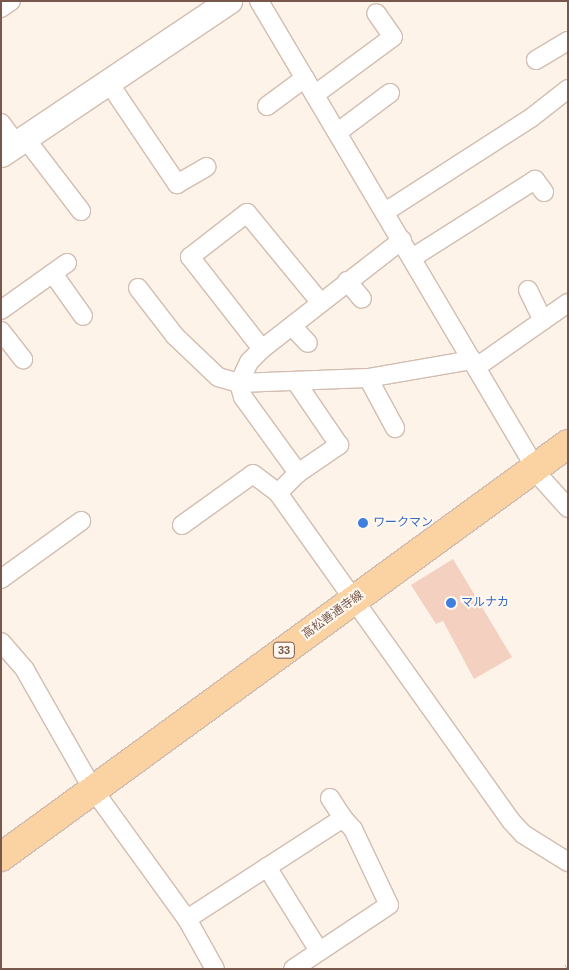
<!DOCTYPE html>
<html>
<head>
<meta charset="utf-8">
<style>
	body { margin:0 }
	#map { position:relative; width:569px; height:970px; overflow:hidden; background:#fdf3e9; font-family:Helvetica,"Noto Sans JP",sans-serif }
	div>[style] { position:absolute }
	.building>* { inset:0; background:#f3d0c0 }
	.path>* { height:3px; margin-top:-1.5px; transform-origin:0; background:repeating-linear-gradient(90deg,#d8b3a2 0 1px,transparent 0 5px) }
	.roads { filter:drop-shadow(1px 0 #d2bdb0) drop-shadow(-1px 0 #d2bdb0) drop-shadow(0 1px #d2bdb0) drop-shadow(0 -1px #d2bdb0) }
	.street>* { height:18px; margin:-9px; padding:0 9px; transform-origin:9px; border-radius:9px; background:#fff }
	.secondary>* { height:25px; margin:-12.5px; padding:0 12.5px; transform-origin:12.5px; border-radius:12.5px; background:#fff }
	.primary>* { height:28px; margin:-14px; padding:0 14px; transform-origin:14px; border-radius:14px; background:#fbd3a2 }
	.dots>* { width:14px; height:14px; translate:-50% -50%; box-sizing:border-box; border:2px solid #fff8f0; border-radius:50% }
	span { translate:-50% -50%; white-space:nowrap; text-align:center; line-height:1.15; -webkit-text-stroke:4px #fff8f0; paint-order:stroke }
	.shield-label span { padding:1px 4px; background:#fff8f0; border:1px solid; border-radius:4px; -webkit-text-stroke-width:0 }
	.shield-label { font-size:11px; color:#78584c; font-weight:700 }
	.shop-label { font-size:12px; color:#366cbe }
	.left { translate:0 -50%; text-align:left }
	.street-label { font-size:12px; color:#78584c }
	.frame { position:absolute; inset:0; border:2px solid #78584c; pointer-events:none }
</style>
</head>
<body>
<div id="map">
	<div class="building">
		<i style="clip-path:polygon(453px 559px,512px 657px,474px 679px,443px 621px,436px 624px,411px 585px)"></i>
	</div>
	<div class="path">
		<i style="left:561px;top:969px;width:8px;rotate:-30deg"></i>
	</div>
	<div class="roads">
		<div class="street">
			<i style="left:259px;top:1px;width:555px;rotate:59.37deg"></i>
			<i style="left:542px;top:479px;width:39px;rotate:48deg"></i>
			<i style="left:1px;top:8px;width:12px;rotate:-35deg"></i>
			<i style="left:536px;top:60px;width:37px;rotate:-31deg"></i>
			<i style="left:109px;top:83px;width:122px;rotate:56deg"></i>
			<i style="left:177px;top:184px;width:34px;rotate:-30deg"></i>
			<i style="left:317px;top:93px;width:94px;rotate:-36.4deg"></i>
			<i style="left:393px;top:37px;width:29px;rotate:-125deg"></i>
			<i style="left:267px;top:106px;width:47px;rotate:-36.4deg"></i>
			<i style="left:1px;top:123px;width:26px;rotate:54deg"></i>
			<i style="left:338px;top:132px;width:65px;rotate:-36.9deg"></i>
			<i style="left:25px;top:138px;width:92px;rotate:52.5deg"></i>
			<i style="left:385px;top:212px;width:174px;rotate:-32.8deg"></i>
			<i style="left:531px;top:118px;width:47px;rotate:-38.1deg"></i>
			<i style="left:402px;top:240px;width:177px;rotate:142.1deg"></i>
			<i style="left:262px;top:349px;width:18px;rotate:135deg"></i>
			<i style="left:249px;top:362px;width:23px;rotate:115deg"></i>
			<i style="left:239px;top:383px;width:129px;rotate:-2.2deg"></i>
			<i style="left:368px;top:378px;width:106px;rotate:-9.8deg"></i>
			<i style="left:412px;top:258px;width:146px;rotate:-32.4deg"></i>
			<i style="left:535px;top:180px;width:15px;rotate:53deg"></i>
			<i style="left:54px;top:275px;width:50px;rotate:54.7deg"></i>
			<i style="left:347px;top:281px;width:23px;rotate:50deg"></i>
			<i style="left:138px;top:288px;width:61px;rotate:52.4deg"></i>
			<i style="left:175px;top:336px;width:59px;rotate:43.6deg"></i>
			<i style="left:218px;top:377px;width:22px;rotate:16deg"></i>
			<i style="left:239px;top:383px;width:15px;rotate:74deg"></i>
			<i style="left:243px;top:397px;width:94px;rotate:54.1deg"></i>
			<i style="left:528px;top:290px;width:34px;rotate:64deg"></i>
			<i style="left:1px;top:310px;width:81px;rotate:-35.5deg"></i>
			<i style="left:292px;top:326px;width:23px;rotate:47deg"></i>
			<i style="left:1px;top:331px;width:36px;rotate:52deg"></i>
			<i style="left:262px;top:349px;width:117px;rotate:-128deg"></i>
			<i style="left:190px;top:257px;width:72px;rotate:-37.7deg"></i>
			<i style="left:247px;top:213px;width:115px;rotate:50.6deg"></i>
			<i style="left:478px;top:366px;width:110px;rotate:-35deg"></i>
			<i style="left:368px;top:378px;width:57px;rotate:61.6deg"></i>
			<i style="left:278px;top:493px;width:28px;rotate:-45deg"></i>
			<i style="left:298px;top:473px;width:50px;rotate:-34.3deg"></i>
			<i style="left:339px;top:445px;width:76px;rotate:-124.3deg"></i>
			<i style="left:182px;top:525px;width:87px;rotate:-35.7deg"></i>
			<i style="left:253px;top:474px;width:31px;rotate:37deg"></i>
			<i style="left:278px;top:493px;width:402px;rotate:54.6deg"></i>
			<i style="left:511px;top:821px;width:18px;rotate:47deg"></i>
			<i style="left:523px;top:834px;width:53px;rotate:31.9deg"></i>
			<i style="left:1px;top:579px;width:99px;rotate:-35.9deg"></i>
			<i style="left:1px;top:642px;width:37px;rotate:49deg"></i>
			<i style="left:25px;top:670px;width:136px;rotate:60.4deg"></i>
			<i style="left:92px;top:788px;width:162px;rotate:54.1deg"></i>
			<i style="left:187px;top:919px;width:57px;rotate:60.8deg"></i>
			<i style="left:330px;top:798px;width:24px;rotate:57deg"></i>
			<i style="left:267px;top:867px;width:99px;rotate:58.2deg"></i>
			<i style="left:187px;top:919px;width:186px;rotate:-32.9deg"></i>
			<i style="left:343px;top:818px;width:15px;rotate:48deg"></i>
			<i style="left:353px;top:829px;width:84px;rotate:64.7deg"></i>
			<i style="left:389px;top:905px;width:115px;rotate:146.3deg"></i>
		</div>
		<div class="secondary">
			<i style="left:1px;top:154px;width:275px;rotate:-33.9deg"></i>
		</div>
		<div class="primary">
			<i style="left:1px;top:857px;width:701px;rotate:-36.07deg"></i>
		</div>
	</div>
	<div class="dots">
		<i style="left:363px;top:523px;background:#3f7fe0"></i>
		<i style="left:451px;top:603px;background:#3f7fe0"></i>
	</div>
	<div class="shield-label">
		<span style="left:284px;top:650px">33</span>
	</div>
	<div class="shop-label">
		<span class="left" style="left:373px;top:523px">ワークマン</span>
		<span class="left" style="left:461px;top:603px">マルナカ</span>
	</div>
	<div class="street-label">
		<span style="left:333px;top:615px;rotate:-36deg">高松善通寺線</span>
	</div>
	<div class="frame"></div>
</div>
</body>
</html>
